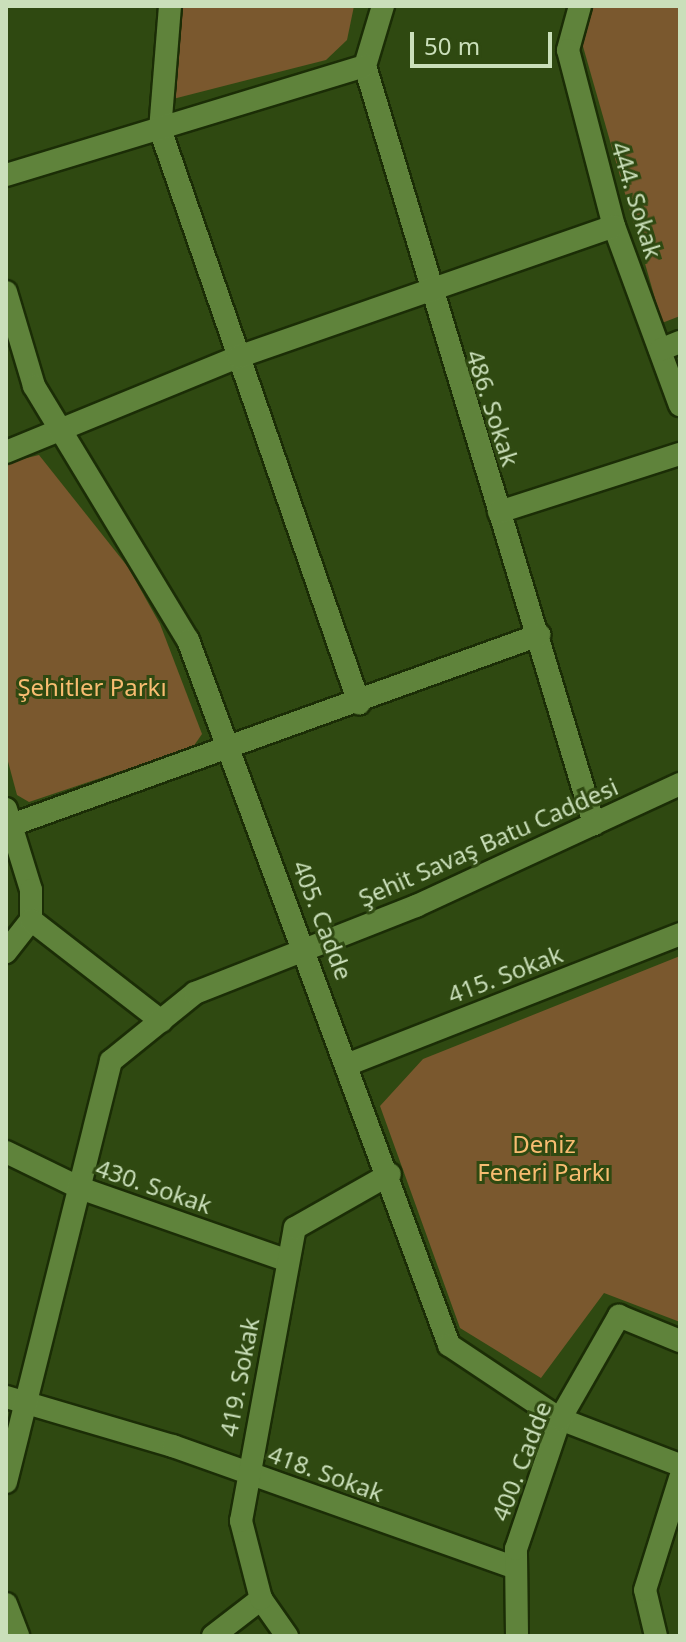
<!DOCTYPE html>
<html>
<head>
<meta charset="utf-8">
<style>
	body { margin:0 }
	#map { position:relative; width:686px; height:1642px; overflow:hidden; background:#2f4911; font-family:"Noto Sans",sans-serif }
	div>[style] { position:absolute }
	.green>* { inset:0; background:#7a582e }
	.roads { filter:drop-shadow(2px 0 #1b2d06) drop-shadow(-2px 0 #1b2d06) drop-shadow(0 2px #1b2d06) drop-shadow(0 -2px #1b2d06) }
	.minor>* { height:22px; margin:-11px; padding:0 11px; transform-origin:11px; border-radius:11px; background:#5f833b }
	.tertiary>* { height:22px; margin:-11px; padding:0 11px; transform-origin:11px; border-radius:11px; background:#5f833b }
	span { translate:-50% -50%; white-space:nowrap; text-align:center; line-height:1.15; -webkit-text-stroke:6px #2f4911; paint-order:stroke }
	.street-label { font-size:24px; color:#cadfba }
	.park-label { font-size:24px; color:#f8bc71 }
	.frame { position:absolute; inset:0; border:8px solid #cadfba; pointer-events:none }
	.scale { position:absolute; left:410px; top:32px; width:142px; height:36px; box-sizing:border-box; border:4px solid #cadfba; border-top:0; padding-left:10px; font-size:24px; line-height:28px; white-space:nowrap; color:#cadfba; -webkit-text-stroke:6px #2f4911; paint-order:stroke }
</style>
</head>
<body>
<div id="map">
	<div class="green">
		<i style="clip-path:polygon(178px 6px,354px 6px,347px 40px,326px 60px,169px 100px)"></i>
		<i style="clip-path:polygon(594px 6px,680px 6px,680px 316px,662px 323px,582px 43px)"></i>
		<i style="clip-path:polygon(39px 455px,128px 567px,160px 624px,202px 734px,193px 747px,29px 802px,17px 795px,6px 754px,6px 463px)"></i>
		<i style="clip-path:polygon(680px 956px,680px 1322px,604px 1293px,541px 1378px,460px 1328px,380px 1106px,423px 1059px)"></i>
	</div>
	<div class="roads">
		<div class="minor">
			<i style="left:170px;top:6px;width:123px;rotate:94.6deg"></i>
			<i style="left:160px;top:129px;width:608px;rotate:70.88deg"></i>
			<i style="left:383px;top:6px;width:63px;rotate:106.7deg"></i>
			<i style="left:365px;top:66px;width:792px;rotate:73.19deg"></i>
			<i style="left:580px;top:6px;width:46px;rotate:105.3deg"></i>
			<i style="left:568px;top:50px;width:182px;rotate:75.4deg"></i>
			<i style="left:614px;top:226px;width:191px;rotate:69.8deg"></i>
			<i style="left:6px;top:175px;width:375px;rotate:-16.9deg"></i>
			<i style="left:660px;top:350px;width:22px;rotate:-22deg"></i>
			<i style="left:6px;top:452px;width:251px;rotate:-22.3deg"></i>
			<i style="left:238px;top:357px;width:398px;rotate:-19.2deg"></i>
			<i style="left:499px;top:512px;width:190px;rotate:-17.8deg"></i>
			<i style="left:6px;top:809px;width:85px;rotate:72.8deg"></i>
			<i style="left:31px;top:890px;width:30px;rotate:90deg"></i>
			<i style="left:31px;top:920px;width:41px;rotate:128deg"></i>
			<i style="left:6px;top:827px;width:567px;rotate:-19.81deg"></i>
			<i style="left:31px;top:920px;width:165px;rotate:37.8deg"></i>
			<i style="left:349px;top:1064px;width:356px;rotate:-21.4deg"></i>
			<i style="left:6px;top:1152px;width:82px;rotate:25.9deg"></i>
			<i style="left:80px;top:1188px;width:220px;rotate:19.3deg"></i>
			<i style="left:619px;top:1316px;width:66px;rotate:22.3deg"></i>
			<i style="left:6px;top:1397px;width:174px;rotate:16.4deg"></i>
			<i style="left:173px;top:1446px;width:360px;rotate:19.6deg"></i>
			<i style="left:6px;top:1482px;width:434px;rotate:-76deg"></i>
			<i style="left:111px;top:1061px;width:108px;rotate:-39deg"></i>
			<i style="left:195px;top:993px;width:238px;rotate:-21.5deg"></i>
			<i style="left:416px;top:906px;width:291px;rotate:-24.8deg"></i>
			<i style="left:6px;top:1604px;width:34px;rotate:69deg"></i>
			<i style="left:213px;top:1636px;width:61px;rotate:-37.6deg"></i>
			<i style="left:287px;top:1636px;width:45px;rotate:-125.1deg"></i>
			<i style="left:261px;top:1599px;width:81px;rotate:-104.4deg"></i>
			<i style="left:241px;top:1521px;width:298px;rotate:-79.6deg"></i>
			<i style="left:295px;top:1228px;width:109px;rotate:-29.6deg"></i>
			<i style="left:656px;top:1636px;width:47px;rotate:-103.4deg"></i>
			<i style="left:645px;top:1590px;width:117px;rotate:-72.6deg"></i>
		</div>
		<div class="tertiary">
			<i style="left:6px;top:292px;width:98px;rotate:73.4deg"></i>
			<i style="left:34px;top:386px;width:297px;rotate:58.8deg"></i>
			<i style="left:188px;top:640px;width:752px;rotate:69.68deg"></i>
			<i style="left:449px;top:1345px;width:133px;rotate:33.7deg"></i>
			<i style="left:560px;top:1419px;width:129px;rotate:21deg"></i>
			<i style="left:517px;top:1636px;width:87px;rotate:-90.7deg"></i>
			<i style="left:516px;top:1549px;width:137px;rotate:-71.3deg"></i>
			<i style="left:560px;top:1419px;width:119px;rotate:-60.2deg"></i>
		</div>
	</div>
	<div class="street-label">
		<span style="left:637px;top:200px;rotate:73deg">444. Sokak</span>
		<span style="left:493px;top:408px;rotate:72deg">486. Sokak</span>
		<span style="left:488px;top:842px;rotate:-24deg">Şehit Savaş Batu Caddesi</span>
		<span style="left:323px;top:920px;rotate:69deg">405. Cadde</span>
		<span style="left:505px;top:974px;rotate:-21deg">415. Sokak</span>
		<span style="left:154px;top:1186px;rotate:19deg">430. Sokak</span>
		<span style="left:239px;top:1377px;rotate:-79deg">419. Sokak</span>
		<span style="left:521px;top:1461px;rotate:-69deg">400. Cadde</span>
		<span style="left:326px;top:1473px;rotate:20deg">418. Sokak</span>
	</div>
	<div class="park-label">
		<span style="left:92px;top:687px">Şehitler Parkı</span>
		<span style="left:544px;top:1158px">Deniz<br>Feneri Parkı</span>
	</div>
	<div class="frame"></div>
	<div class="scale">50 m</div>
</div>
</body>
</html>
